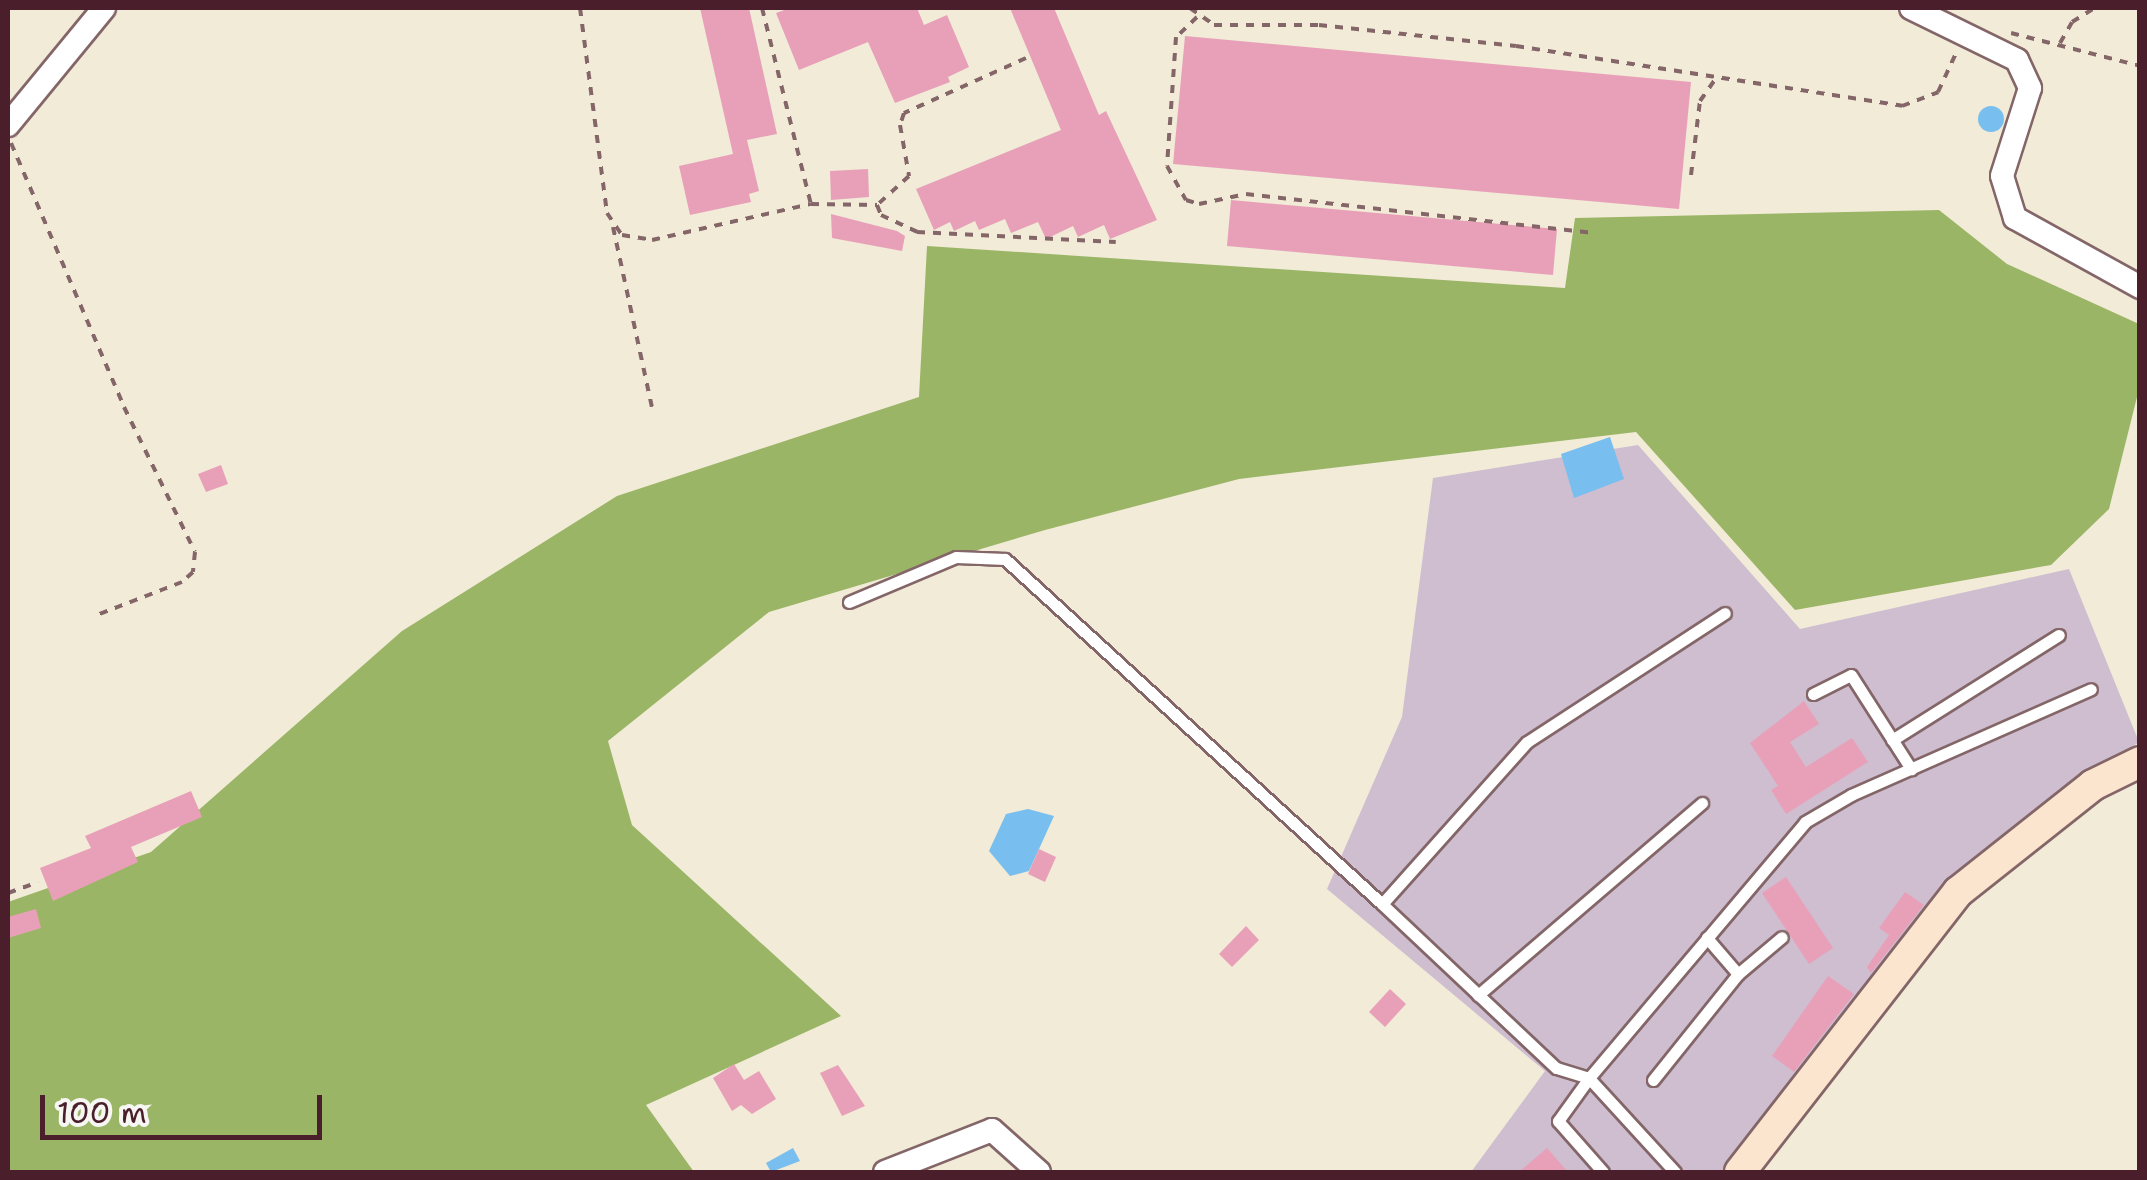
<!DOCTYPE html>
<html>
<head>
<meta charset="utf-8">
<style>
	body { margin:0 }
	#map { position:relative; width:2147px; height:1180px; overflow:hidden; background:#f1ebd8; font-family:"Shantell Sans",sans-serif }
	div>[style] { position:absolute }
	.industrial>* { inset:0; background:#cebed0 }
	.forest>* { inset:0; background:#9bb566 }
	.water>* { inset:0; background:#78beef }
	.round { border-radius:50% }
	.building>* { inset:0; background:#e8a0b9 }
	.path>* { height:4px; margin-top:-2px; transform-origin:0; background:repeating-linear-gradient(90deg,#846668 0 8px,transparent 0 16px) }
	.roads { filter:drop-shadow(2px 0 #846668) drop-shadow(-2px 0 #846668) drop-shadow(0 2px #846668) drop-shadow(0 -2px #846668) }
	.service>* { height:11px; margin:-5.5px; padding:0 5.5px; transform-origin:5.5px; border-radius:5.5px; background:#fff }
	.minor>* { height:22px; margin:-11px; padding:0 11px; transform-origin:11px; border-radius:11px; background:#fff }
	.secondary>* { height:30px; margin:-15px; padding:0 15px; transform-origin:15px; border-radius:15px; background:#fbe5cf }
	span { translate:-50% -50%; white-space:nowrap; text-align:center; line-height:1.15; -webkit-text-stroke:8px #f6f6f2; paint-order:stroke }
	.frame { position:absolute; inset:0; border:10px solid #4a1f2b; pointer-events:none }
	.scale { position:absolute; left:40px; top:1095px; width:282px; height:45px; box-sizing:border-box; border:5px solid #4a1f2b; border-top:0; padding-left:12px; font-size:30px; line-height:35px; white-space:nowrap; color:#4a1f2b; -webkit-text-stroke:8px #f6f6f2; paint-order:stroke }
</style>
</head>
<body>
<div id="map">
	<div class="industrial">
		<i style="clip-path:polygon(1638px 445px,1800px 629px,2069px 569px,2139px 742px,1955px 872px,1722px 1172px,1471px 1172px,1545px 1071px,1327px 889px,1402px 717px,1433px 478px)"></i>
	</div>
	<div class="forest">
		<i style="clip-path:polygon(1939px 210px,2007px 264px,2139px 324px,2139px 389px,2109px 509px,2051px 565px,1795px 610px,1636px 432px,1239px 479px,1045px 530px,769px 612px,608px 741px,632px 825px,841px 1016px,646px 1105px,694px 1172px,8px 1172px,8px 902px,151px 852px,402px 631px,617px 496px,919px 397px,927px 246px,1565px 288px,1575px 218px)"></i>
	</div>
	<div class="water">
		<i class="round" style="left:1978px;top:106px;width:26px;height:26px"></i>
		<i style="clip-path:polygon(1610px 437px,1624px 479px,1574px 498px,1561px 454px)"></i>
		<i style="clip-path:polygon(1028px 809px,1054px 816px,1029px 871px,1010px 876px,989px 851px,1006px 814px)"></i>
		<i style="clip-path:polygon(793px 1148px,800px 1161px,771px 1172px,766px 1163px)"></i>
	</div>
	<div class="building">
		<i style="clip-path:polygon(700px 8px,749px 8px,777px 134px,747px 140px,759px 191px,749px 194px,751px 202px,690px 215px,679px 166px,733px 154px)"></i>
		<i style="clip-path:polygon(790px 8px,917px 8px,924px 25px,947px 15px,969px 67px,948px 77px,950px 82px,895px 103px,868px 42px,799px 70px,776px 13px)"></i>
		<i style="clip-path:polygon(1010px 8px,1054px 8px,1099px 115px,1106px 111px,1157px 220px,1110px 239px,1104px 225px,1078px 237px,1073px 226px,1046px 239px,1038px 222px,1011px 233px,1005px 219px,979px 230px,975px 221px,954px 231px,950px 222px,934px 230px,916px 189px,1061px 130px)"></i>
		<i style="clip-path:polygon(1185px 36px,1691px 82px,1679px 209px,1173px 164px)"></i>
		<i style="clip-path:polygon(868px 169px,869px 197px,831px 200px,830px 171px)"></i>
		<i style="clip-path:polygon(1231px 200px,1557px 229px,1553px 275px,1227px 246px)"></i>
		<i style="clip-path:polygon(831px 214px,897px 231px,905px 236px,902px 251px,832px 238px)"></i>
		<i style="clip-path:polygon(221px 465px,228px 484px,206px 492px,198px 474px)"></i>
		<i style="clip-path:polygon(1804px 701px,1819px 724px,1790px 742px,1806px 767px,1852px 738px,1868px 762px,1786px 814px,1771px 790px,1778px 786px,1750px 743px)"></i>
		<i style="clip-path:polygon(191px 791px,202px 817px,131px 847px,138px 862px,53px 901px,40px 868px,91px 848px,85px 836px)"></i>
		<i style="clip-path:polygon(1039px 849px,1056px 857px,1045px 882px,1028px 874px)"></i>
		<i style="clip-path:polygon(1786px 877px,1833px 948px,1809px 964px,1762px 893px)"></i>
		<i style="clip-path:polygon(1905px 892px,1924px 905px,1871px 973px,1867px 967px,1889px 935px,1879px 928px)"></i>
		<i style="clip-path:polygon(36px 909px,41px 928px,8px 938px,8px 917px)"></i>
		<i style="clip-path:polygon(1246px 926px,1259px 940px,1232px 967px,1219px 954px)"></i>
		<i style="clip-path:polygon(1828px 976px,1854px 994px,1794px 1072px,1772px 1056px)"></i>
		<i style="clip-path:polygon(1390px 989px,1406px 1004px,1385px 1027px,1369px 1012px)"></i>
		<i style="clip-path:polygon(734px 1064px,744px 1080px,759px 1071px,776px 1099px,752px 1114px,741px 1105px,732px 1111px,713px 1078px)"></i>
		<i style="clip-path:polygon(838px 1065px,865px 1106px,842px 1116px,820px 1073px)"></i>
		<i style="clip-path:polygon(1547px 1148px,1568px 1172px,1519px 1172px)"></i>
	</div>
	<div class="path">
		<i style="left:580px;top:8px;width:207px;rotate:82.5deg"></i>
		<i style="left:607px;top:213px;width:27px;rotate:56deg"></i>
		<i style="left:622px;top:235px;width:30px;rotate:9deg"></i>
		<i style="left:652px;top:240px;width:163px;rotate:-12.8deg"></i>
		<i style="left:811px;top:204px;width:66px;rotate:0.9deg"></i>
		<i style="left:762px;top:8px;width:202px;rotate:76deg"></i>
		<i style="left:1190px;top:8px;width:29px;rotate:35deg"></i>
		<i style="left:1214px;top:25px;width:105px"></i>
		<i style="left:1319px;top:25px;width:198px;rotate:6.1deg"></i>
		<i style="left:1516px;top:46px;width:391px;rotate:8.8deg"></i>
		<i style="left:1902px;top:106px;width:39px;rotate:-21deg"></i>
		<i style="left:1938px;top:92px;width:45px;rotate:-65.1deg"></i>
		<i style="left:1197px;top:17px;width:29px;rotate:136deg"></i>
		<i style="left:1176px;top:37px;width:129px;rotate:94deg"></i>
		<i style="left:1167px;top:166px;width:39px;rotate:61deg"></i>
		<i style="left:1186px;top:200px;width:14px;rotate:17deg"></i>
		<i style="left:1199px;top:204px;width:48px;rotate:-12deg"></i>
		<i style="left:1246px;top:194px;width:348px;rotate:6.4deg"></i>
		<i style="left:2011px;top:33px;width:133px;rotate:14.3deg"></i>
		<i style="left:2060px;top:43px;width:24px;rotate:-60deg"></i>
		<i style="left:2072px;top:22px;width:26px;rotate:-32deg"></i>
		<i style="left:1026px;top:58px;width:134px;rotate:155.7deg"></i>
		<i style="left:904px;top:113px;width:13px;rotate:108deg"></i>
		<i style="left:900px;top:125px;width:52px;rotate:80deg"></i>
		<i style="left:909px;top:176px;width:43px;rotate:137.8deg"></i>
		<i style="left:877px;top:205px;width:11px;rotate:68deg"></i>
		<i style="left:881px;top:215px;width:40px;rotate:25deg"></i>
		<i style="left:917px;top:232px;width:199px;rotate:2.9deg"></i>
		<i style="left:11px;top:143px;width:287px;rotate:66.8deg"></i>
		<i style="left:124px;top:407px;width:161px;rotate:63.9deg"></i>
		<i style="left:195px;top:552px;width:20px;rotate:96deg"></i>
		<i style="left:193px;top:572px;width:15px;rotate:138deg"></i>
		<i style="left:182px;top:582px;width:91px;rotate:158.8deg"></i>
		<i style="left:1691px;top:175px;width:75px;rotate:-83.1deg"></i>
		<i style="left:1700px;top:101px;width:29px;rotate:-55deg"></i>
		<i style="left:613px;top:227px;width:184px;rotate:77.8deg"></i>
		<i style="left:8px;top:893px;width:32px;rotate:-20deg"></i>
	</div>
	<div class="roads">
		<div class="service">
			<i style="left:849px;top:602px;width:116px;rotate:-22.8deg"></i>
			<i style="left:956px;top:557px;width:49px;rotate:2.3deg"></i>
			<i style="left:1005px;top:559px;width:511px;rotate:42.46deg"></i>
			<i style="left:1813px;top:694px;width:42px;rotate:-26.6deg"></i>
			<i style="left:1851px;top:675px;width:112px;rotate:57.4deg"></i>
			<i style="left:1892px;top:740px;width:197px;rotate:-32.2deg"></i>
			<i style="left:1738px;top:974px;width:57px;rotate:-40.1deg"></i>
			<i style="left:1478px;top:995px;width:295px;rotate:-40.6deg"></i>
			<i style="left:1653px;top:1080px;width:136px;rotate:-51.3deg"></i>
			<i style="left:1738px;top:974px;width:48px;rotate:-130.7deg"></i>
			<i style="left:1603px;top:1172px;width:68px;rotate:-131.4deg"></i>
			<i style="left:1558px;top:1121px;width:53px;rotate:-54.2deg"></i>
			<i style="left:1589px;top:1078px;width:34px;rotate:-163deg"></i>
			<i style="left:1556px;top:1068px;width:239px;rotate:-136.7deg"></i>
			<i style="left:1382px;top:904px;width:217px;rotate:-48.2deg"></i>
			<i style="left:1527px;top:742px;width:236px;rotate:-33.1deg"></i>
			<i style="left:1675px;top:1172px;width:127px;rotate:-132.5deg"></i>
			<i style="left:1589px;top:1078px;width:335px;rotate:-49.8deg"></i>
			<i style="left:1805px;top:822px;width:53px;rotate:-30.4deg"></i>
			<i style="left:1851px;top:795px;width:262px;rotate:-23.8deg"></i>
		</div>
		<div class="minor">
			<i style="left:1911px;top:8px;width:118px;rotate:26.1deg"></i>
			<i style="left:2017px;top:60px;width:31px;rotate:65deg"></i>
			<i style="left:2030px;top:88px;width:92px;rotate:107.7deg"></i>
			<i style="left:2002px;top:176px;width:44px;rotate:72.8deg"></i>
			<i style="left:2015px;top:218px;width:143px;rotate:28.9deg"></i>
			<i style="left:8px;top:125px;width:151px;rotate:-50.6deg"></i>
			<i style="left:885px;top:1172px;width:115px;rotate:-21.4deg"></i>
			<i style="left:992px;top:1130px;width:63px;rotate:41.8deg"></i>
		</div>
		<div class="secondary">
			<i style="left:1740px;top:1172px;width:355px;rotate:-52.1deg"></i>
			<i style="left:1958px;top:892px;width:172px;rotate:-38.4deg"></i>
			<i style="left:2093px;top:785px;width:52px;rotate:-26.1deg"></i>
		</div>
	</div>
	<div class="frame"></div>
	<div class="scale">100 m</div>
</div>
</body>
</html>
